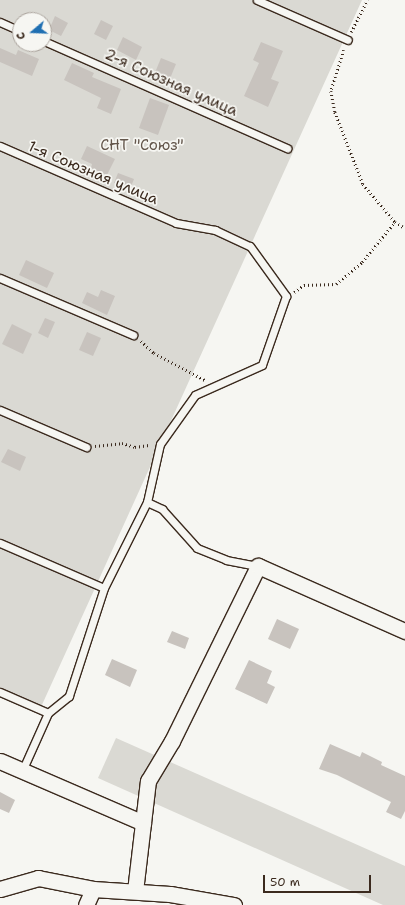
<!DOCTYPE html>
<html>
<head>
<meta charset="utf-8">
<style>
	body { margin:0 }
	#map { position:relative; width:405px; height:905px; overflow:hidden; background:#f6f6f2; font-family:"Shantell Sans",sans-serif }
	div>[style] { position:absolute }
	.green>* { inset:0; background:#dad9d3 }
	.building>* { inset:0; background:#c8c3be }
	.path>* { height:2.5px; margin-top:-1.25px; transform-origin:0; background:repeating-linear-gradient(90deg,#3b2a1e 0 1px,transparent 0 4px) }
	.roads { filter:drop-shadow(1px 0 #3b2a1e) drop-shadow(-1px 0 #3b2a1e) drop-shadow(0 1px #3b2a1e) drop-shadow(0 -1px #3b2a1e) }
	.service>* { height:7px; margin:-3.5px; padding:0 3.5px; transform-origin:3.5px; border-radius:3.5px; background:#f6f6f2 }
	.minor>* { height:15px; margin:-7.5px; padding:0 7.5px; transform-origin:7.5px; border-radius:7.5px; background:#f6f6f2 }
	span { translate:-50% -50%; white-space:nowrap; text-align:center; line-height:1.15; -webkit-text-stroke:3.5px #f6f6f2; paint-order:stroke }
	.street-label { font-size:15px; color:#3b2a1e }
	.park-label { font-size:15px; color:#63564b }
	.north { position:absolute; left:12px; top:12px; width:40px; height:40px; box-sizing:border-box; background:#f6f6f2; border:1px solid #aba49d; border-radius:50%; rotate:251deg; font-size:11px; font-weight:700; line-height:16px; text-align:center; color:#3b2a1e }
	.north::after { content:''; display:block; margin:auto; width:14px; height:18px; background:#1f6fb2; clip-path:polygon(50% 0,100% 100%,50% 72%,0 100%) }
	.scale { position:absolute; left:263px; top:875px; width:108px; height:18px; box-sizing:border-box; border:2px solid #3b2a1e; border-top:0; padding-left:5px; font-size:12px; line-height:14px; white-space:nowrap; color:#3b2a1e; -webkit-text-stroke:3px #f6f6f2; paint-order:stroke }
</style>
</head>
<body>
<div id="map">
	<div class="green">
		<i style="clip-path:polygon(evenodd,0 0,362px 0,41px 707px,0 689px,0 0,20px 20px,44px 20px,44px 44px,20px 44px,20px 20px)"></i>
		<i style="clip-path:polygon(116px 738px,405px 866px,405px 905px,383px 905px,98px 778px)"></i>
	</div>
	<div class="building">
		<i style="clip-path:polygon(55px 16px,68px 23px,61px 36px,49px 30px)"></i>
		<i style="clip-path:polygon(101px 20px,113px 26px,106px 40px,94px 34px)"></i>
		<i style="clip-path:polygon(123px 37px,142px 47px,136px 60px,117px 50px)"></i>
		<i style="clip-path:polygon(261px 42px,283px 51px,271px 79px,279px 82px,268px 107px,244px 96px,259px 63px,253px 60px)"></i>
		<i style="clip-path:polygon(0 48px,16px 55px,18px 50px,39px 59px,32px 76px,0 62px)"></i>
		<i style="clip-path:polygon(161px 58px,176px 64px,169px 81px,154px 75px)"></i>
		<i style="clip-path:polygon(72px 63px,94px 73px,92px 77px,121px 89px,111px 114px,97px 108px,101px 98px,64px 80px)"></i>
		<i style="clip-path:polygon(150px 98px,169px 105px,158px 135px,139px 128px)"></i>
		<i style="clip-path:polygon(87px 146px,115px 159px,107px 175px,91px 168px,92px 164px,81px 159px)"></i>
		<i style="clip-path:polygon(118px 173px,134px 179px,130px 189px,114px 183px)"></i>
		<i style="clip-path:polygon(26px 260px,54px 273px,47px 288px,19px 275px)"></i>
		<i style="clip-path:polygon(101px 290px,115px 296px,107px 315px,82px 303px,87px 292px,98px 297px)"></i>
		<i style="clip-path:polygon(45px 318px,55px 322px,48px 338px,38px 333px)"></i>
		<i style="clip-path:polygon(12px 324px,32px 334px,23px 354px,2px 344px)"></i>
		<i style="clip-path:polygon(87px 332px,101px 338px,93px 356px,79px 350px)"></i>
		<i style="clip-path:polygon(8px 449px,26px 457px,20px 471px,1px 462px)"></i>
		<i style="clip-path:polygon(277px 619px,299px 629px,290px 649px,268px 639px)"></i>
		<i style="clip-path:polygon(172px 631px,189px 638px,185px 649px,167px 642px)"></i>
		<i style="clip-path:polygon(112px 659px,137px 670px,130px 687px,105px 675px)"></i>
		<i style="clip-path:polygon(249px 660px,272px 671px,267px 683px,275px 687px,267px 704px,235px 689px)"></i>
		<i style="clip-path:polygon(330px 744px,360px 757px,362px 752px,382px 762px,381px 765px,405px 776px,405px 811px,401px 819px,386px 812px,391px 802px,337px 775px,319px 769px)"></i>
		<i style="clip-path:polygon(0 792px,15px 800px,9px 813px,0 809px)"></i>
	</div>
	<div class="path">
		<i style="left:351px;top:32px;width:36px;rotate:-63deg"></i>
		<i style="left:344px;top:50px;width:43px;rotate:107.6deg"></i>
		<i style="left:331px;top:91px;width:21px;rotate:79deg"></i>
		<i style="left:335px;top:112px;width:77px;rotate:68.7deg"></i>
		<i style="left:363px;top:184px;width:50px;rotate:49.9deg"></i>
		<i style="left:395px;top:222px;width:12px;rotate:31deg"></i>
		<i style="left:294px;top:292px;width:12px;rotate:-35deg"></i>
		<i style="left:304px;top:285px;width:32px;rotate:-2deg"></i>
		<i style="left:336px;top:284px;width:34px;rotate:-40deg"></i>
		<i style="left:362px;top:262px;width:52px;rotate:-50.5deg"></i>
		<i style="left:141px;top:341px;width:18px;rotate:43deg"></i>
		<i style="left:154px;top:353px;width:58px;rotate:27.9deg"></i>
		<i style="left:95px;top:446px;width:27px;rotate:-6deg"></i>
		<i style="left:122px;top:443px;width:14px;rotate:17deg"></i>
		<i style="left:135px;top:447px;width:14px;rotate:-8deg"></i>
	</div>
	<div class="roads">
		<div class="service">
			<i style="left:257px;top:0;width:99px;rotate:23.7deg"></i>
			<i style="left:0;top:22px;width:22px;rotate:24deg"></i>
			<i style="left:44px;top:41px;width:266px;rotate:23.8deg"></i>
			<i style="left:0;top:146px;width:192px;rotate:23.6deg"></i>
			<i style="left:176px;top:223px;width:40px;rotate:10deg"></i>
			<i style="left:215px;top:230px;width:38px;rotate:25deg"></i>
			<i style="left:250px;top:246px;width:62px;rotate:54.2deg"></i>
			<i style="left:286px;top:296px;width:73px;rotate:109.2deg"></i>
			<i style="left:262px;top:365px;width:73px;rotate:155.9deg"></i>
			<i style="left:195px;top:395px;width:60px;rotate:125.5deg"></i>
			<i style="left:160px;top:444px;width:59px;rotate:102.6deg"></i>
			<i style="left:147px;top:502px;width:96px;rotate:116.6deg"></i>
			<i style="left:104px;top:588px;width:114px;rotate:108deg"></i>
			<i style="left:69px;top:696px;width:27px;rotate:141deg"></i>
			<i style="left:48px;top:713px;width:64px;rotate:114.1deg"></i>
			<i style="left:0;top:278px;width:145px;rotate:23.2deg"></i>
			<i style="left:0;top:410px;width:94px;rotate:23.3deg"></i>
			<i style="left:147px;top:502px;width:17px;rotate:25deg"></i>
			<i style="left:162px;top:509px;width:52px;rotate:48.1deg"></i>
			<i style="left:197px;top:548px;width:31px;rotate:22deg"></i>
			<i style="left:226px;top:560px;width:33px;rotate:11deg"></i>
			<i style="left:0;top:543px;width:113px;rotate:23.4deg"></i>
			<i style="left:0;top:692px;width:52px;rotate:23.6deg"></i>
		</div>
		<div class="minor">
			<i style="left:0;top:761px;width:156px;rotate:23.4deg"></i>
			<i style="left:0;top:889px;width:40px;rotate:-16deg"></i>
			<i style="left:38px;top:878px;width:56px;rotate:11.3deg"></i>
			<i style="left:93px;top:889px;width:77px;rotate:3.7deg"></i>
			<i style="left:170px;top:894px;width:65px;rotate:9.8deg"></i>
			<i style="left:135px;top:891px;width:111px;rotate:-83.3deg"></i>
			<i style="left:148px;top:781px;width:47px;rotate:-59deg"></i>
			<i style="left:172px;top:741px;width:195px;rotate:-63.8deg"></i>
			<i style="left:258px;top:566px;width:161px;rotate:23.9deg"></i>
			<i style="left:86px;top:905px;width:17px;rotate:-66deg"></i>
		</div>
	</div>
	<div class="street-label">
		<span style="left:171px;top:83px;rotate:24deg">2-я Союзная улица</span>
		<span style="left:93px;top:173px;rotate:23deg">1-я Союзная улица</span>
	</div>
	<div class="park-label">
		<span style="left:142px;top:146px">СНТ "Союз"</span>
	</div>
	<div class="north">С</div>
	<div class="scale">50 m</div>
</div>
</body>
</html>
